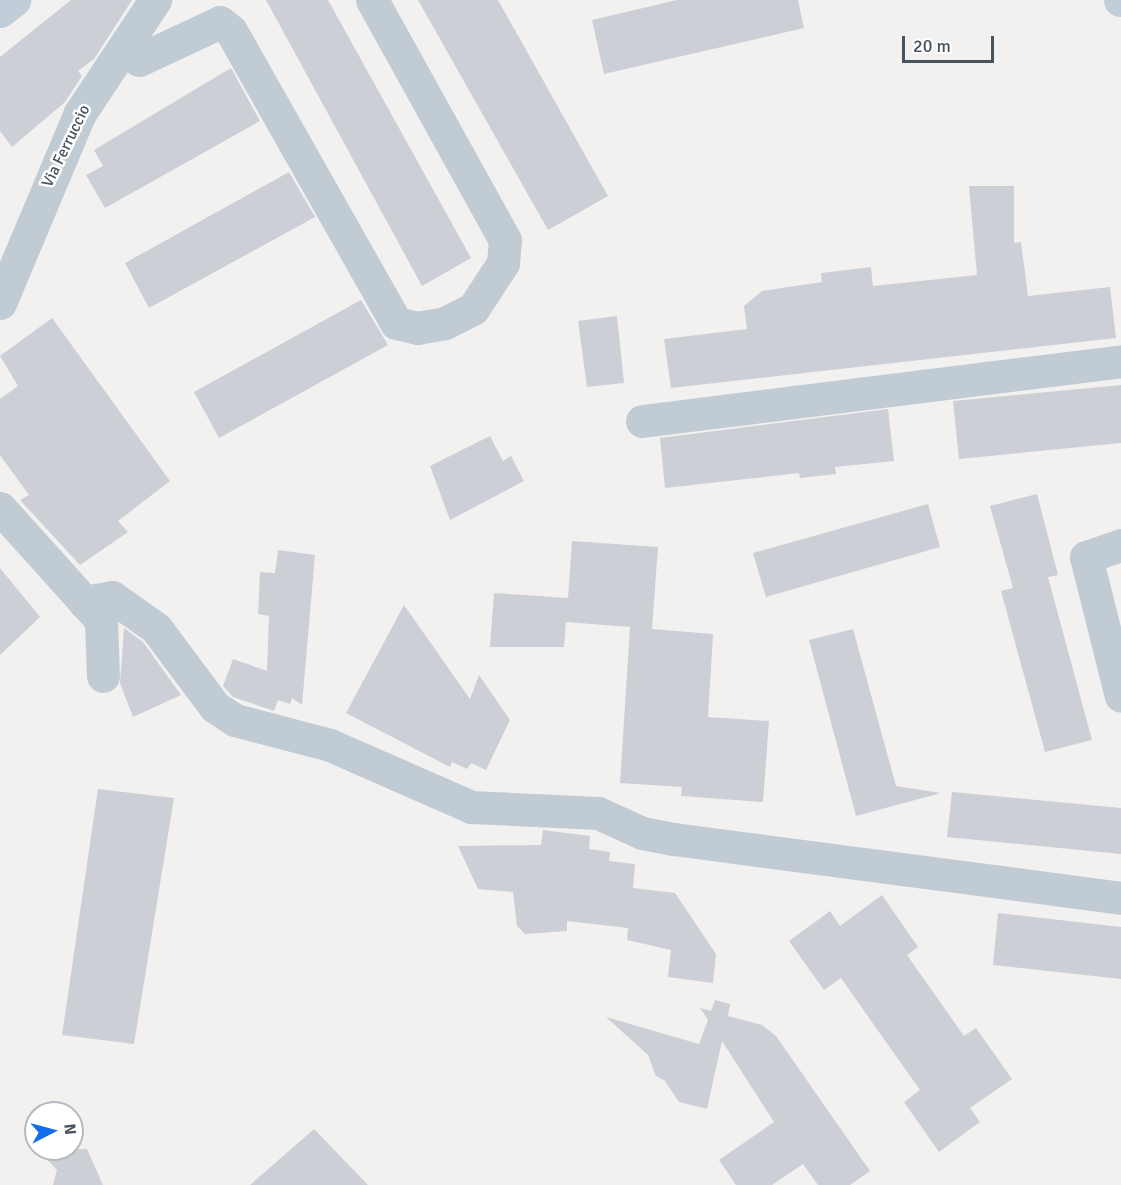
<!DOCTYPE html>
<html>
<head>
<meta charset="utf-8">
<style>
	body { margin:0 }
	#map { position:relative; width:1121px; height:1185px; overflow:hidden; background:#f3f0f0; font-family:Signika,sans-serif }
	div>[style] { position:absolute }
	.building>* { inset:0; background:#cccfd5 }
	.street>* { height:33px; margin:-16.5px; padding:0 16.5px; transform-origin:16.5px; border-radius:16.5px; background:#c0cbd3 }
	.secondary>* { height:33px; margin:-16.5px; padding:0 16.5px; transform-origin:16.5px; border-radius:16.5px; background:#c2cdda }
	span { translate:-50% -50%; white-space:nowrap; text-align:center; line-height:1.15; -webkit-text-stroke:5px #fff; paint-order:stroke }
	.street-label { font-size:16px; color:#47535f }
	.north { position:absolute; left:24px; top:1101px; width:60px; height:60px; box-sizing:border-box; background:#fff; border:2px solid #b5babf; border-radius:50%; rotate:84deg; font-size:16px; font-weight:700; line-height:24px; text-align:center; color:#47535f }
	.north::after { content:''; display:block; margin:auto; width:21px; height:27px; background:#106eed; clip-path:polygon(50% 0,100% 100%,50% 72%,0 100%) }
	.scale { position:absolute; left:902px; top:36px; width:92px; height:27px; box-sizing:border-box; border:3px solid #47535f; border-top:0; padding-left:8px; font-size:18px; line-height:21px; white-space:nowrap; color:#47535f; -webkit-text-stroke:4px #fff; paint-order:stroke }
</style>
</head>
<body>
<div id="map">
	<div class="building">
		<i style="clip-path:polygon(71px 0,132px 0,94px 59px,78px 71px,82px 76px,65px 102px,12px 147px,0 131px,0 57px)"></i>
		<i style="clip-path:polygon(266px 0,328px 0,471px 258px,422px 286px)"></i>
		<i style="clip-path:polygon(418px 0,498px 0,608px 196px,548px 230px)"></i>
		<i style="clip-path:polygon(677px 0,798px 0,804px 28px,604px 74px,592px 20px)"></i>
		<i style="clip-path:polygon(231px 68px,260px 121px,105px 208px,86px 175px,103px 166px,94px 150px)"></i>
		<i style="clip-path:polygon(289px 172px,315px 217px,149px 308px,125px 263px)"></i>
		<i style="clip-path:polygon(969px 186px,1014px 186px,1014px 243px,1021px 242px,1028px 296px,1110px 287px,1116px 338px,671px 388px,664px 339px,747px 329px,744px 306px,762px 291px,822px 282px,821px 273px,871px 267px,873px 286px,977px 275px)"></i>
		<i style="clip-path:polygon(361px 300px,388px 345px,219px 438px,194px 392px)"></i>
		<i style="clip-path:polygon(617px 316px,624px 383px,587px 387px,578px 321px)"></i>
		<i style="clip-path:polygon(52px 318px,170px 481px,118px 521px,128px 532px,80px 565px,20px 500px,29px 495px,0 455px,0 399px,18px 386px,0 356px)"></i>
		<i style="clip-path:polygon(1121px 385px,1121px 443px,959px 459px,953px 401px)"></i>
		<i style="clip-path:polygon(888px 409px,894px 461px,835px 467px,836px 474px,800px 478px,799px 473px,665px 488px,660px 438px)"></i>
		<i style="clip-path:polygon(490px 436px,503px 461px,511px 456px,524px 481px,450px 520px,430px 466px)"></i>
		<i style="clip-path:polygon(1037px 494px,1058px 575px,1048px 577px,1092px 740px,1045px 752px,1001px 591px,1013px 588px,990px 506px)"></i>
		<i style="clip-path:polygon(928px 504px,940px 547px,766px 597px,753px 553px)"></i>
		<i style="clip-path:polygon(572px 541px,658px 547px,652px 629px,713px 634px,708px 717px,769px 721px,763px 802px,681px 796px,682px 787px,620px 783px,630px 627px,566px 622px,564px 647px,490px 647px,494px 593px,568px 598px)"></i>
		<i style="clip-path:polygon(278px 550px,315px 555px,302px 705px,292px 698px,290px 704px,278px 700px,274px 711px,233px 697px,223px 686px,233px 659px,267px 671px,269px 616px,258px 614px,260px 572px,275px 573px)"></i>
		<i style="clip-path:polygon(0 568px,40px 617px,0 655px)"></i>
		<i style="clip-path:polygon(404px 605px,470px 699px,479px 675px,510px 720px,486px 770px,471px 763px,467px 769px,452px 762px,450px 767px,346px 713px)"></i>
		<i style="clip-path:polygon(124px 628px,143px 642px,181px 695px,133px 717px,120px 683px)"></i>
		<i style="clip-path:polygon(853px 629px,896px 786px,941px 793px,856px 816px,809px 640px)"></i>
		<i style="clip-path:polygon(98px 789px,174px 798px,134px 1044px,62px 1035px)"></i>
		<i style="clip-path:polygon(952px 792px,1121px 808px,1121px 854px,947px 837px)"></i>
		<i style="clip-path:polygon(543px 830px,590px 836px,589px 849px,610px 852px,609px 861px,635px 864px,633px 888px,675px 893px,716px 954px,713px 983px,668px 977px,671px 950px,627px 940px,628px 928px,567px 921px,567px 931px,525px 934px,517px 926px,513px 892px,478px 889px,458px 846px,541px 845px)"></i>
		<i style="clip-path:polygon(882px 895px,918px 947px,907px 955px,964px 1036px,976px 1028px,1012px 1079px,970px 1108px,980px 1122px,939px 1152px,904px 1102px,920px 1090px,874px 1025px,841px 978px,824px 990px,789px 941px,830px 911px,840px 926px)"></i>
		<i style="clip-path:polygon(998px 913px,1121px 927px,1121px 979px,993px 965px)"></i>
		<i style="clip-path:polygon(715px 1000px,730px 1004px,728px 1016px,762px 1025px,776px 1036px,870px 1171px,850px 1185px,818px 1185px,803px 1164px,772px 1185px,736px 1185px,719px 1160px,774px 1122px,722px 1041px,707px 1109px,679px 1102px,665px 1081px,656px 1076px,648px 1055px,606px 1017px,699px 1044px,708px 1020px,700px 1008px,711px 1011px)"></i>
		<i style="clip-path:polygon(314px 1129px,368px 1185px,250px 1185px)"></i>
		<i style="clip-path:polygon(37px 1149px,87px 1149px,103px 1185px,53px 1185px,57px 1170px)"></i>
	</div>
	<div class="street">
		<i style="left:139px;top:60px;width:89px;rotate:-25.1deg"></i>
		<i style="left:220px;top:22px;width:14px;rotate:39deg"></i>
		<i style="left:231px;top:31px;width:335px;rotate:60.5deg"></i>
		<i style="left:396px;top:323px;width:22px;rotate:13deg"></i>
		<i style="left:417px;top:328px;width:28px;rotate:-10deg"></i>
		<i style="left:445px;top:323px;width:31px;rotate:-27deg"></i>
		<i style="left:473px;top:309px;width:55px;rotate:-56.9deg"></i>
		<i style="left:503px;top:263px;width:23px;rotate:-85deg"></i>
		<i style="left:505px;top:240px;width:274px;rotate:-119deg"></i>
		<i style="left:0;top:303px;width:206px;rotate:-67.2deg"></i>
		<i style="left:80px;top:113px;width:136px;rotate:-56.4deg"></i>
		<i style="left:642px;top:421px;width:483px;rotate:-7.1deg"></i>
		<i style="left:0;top:508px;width:151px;rotate:48deg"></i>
		<i style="left:101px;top:620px;width:56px;rotate:88deg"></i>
		<i style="left:1121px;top:545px;width:37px;rotate:161deg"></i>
		<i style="left:1086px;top:557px;width:143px;rotate:75.9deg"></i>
		<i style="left:84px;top:602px;width:28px;rotate:-10deg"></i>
		<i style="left:112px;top:597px;width:54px;rotate:35.2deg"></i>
		<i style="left:156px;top:628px;width:99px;rotate:53.2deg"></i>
		<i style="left:215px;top:707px;width:24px;rotate:33deg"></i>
		<i style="left:235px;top:720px;width:98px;rotate:14.7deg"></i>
		<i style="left:330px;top:745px;width:154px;rotate:23.7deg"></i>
		<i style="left:471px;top:807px;width:127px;rotate:2.7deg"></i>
		<i style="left:598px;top:813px;width:48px;rotate:24.4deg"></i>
		<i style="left:642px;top:833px;width:33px;rotate:11deg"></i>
		<i style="left:674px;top:839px;width:451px;rotate:7.5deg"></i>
	</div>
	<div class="secondary">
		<i style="left:1120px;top:0;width:1px"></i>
		<i style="left:0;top:11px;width:18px;rotate:-38deg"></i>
	</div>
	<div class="street-label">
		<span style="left:66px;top:146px;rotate:-64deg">Via Ferruccio</span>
	</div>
	<div class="north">N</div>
	<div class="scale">20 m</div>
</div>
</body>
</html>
